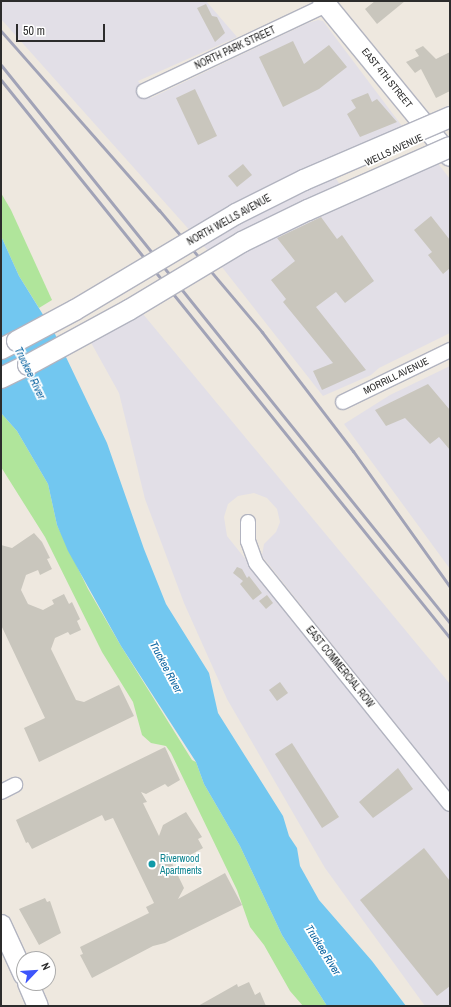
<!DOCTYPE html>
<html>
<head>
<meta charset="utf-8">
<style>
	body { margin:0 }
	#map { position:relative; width:451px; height:1007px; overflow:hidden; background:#eee8df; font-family:"Archivo Narrow",sans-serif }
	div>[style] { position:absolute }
	.industrial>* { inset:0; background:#e2dfe7 }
	.green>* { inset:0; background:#b0e59b }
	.water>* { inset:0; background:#72c7f0 }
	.building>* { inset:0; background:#c9c6bd }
	.roads { filter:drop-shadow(1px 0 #b2b4c0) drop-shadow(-1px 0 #b2b4c0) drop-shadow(0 1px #b2b4c0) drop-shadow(0 -1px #b2b4c0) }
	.minor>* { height:14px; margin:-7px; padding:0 7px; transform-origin:7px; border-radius:7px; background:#fff }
	.secondary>* { height:20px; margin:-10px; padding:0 10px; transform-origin:10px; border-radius:10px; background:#fff }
	.rail>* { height:3px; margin:-1.5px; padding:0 1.5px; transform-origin:1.5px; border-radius:1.5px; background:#a1a3b7 }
	.bridges { filter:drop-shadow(1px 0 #b2b4c0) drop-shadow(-1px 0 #b2b4c0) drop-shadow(0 1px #b2b4c0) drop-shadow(0 -1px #b2b4c0) }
	.secondary-bridge>* { height:20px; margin:-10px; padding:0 10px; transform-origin:10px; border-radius:10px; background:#fff }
	.dots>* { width:11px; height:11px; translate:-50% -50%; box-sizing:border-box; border:2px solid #fff; border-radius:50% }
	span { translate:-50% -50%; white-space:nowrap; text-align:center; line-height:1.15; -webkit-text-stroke:3.5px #fff; paint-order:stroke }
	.street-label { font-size:10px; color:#2c2c2c }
	.culture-label { font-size:10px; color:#0d838f }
	.left { translate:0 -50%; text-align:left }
	.water-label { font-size:11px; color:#0c65a1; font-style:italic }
	.frame { position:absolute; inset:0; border:2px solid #2c2c2c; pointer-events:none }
	.north { position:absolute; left:16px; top:951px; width:40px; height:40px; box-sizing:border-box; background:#fff; border:1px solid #ababab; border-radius:50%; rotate:65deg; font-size:11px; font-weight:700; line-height:16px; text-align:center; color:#2c2c2c }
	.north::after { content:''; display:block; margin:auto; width:14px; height:18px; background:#3e56fb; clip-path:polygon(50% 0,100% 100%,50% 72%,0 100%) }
	.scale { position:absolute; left:16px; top:24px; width:89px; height:18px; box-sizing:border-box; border:2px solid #2c2c2c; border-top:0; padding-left:5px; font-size:12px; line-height:14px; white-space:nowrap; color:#2c2c2c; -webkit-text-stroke:3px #fff; paint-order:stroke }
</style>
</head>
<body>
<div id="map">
	<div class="industrial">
		<i style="clip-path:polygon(1px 1px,206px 1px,237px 37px,138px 81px,151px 98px,308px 23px,318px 20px,323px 21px,405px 130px,327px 166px,341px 186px,426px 148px,450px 179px,450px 333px,379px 368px,371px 375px,323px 396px,218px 262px,1px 19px)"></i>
		<i style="clip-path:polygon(143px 314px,450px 684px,450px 792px,262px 556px,264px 544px,276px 532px,280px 522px,277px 509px,267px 498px,254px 493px,238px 496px,228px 504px,224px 517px,227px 536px,450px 814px,450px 1006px,425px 1006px,325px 868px,227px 699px,184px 603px,145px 499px,119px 393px,89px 339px)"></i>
		<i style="clip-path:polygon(450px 366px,450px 569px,344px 424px,390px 395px)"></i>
	</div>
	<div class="green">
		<i style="clip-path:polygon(1px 193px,11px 210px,52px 300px,39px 308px,19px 276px,1px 236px)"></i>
		<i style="clip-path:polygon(1px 413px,17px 431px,48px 484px,57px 525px,88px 589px,121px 646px,192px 760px,196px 762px,204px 784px,240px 846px,282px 935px,327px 1006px,303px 1006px,290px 991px,264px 945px,250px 927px,237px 890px,171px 753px,166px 746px,151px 743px,142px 735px,133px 702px,102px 652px,45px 537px,1px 467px)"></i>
	</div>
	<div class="water">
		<i style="clip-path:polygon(1px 236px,19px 276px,55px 334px,107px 443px,144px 549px,166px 604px,209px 673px,218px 713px,283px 816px,289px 836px,297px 848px,300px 866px,319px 900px,372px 961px,406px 1006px,327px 1006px,282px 935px,240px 846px,204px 784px,196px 762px,121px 646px,68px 551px,57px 525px,48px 484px,17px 431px,1px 413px)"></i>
	</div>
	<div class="building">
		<i style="clip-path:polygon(375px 1px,405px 1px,377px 24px,365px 9px)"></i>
		<i style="clip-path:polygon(206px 4px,212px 16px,217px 17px,225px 33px,215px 42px,197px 8px)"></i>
		<i style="clip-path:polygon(293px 41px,304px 64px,329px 45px,347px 67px,319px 89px,283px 107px,259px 57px)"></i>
		<i style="clip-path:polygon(423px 46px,436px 59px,450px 52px,450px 91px,436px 98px,421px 69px,415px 73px,406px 62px,419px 56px,415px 50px)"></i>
		<i style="clip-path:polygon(195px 89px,217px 136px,198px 145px,176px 98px)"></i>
		<i style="clip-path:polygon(368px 93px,372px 102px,377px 99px,397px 122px,360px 137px,347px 114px,356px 108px,351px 100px)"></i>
		<i style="clip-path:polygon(243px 164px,252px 175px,237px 187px,228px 176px)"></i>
		<i style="clip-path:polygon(431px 216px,450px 240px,450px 268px,443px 274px,428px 255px,432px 252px,414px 230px)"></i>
		<i style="clip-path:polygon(321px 217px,337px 239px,342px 235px,374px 281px,345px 303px,336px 292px,316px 307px,366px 370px,322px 390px,313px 371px,333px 363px,283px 302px,286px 299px,271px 280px,295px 261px,277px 238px)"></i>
		<i style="clip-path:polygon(428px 384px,450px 410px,450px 450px,439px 437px,430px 444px,405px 418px,386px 426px,375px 410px)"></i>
		<i style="clip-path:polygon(34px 533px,42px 542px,50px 558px,47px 559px,52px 569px,40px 575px,38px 570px,26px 575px,21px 590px,28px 604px,43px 610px,54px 604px,52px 600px,64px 594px,69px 604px,72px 602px,80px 619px,77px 621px,81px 630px,70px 635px,68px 632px,55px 638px,51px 649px,76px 700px,84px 702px,119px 685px,134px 716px,39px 762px,24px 728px,45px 718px,1px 625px,1px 545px,12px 548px)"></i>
		<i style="clip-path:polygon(237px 567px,242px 569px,247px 578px,249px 576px,262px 593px,253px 600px,240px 584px,243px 581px,233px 573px)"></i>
		<i style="clip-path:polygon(267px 595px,273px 603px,266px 609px,259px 601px)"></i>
		<i style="clip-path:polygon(280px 682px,288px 693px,277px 701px,269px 690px)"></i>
		<i style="clip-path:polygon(292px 743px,339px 817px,322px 828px,275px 754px)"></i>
		<i style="clip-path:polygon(165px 747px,180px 780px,168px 787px,165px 784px,146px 794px,141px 792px,147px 802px,143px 803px,159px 836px,163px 825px,186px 812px,202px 837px,198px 839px,203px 848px,181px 860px,168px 855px,184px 888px,178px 899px,225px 873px,242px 905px,165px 943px,153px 946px,92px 978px,80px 955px,83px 954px,80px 947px,149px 913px,146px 907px,154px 903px,113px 818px,105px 821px,102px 815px,32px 849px,28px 842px,26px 843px,16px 820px)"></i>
		<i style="clip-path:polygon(398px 768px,413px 789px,373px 818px,359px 802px)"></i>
		<i style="clip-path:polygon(424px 848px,450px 881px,450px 986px,437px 996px,360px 900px)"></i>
		<i style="clip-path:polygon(45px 898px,47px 902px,50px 901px,61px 933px,39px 945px,19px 909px)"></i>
		<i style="clip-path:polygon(249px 982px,255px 995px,260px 992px,266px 1006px,198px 1006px,237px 984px,238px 987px)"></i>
	</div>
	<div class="roads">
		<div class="minor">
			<i style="left:144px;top:91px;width:201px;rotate:-25.3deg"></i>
			<i style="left:343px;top:402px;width:119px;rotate:-25.9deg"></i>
			<i style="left:248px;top:522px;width:19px;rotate:90deg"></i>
			<i style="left:248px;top:541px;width:23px;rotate:70deg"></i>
			<i style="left:256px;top:563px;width:309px;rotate:51.2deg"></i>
			<i style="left:1px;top:792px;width:16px;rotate:-27deg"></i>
		</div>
		<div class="secondary">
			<i style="left:323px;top:1px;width:200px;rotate:50.7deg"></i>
			<i style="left:1px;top:349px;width:18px;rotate:-27deg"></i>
			<i style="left:1px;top:378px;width:30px;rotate:-26deg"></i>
			<i style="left:1px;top:925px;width:55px;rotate:65.3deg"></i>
			<i style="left:28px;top:983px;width:25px;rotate:67deg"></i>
		</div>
	</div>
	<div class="rail">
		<i style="left:1px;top:31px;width:239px;rotate:48.6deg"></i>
		<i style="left:159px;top:210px;width:160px;rotate:49.8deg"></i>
		<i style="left:262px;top:332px;width:150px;rotate:52.6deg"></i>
		<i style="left:353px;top:451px;width:167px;rotate:54.5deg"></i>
		<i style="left:1px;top:65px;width:716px;rotate:51.18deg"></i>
		<i style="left:1px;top:80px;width:716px;rotate:51.18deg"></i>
	</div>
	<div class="bridges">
		<div class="secondary-bridge">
			<i style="left:17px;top:341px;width:66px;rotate:-28.1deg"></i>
			<i style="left:75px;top:310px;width:187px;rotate:-30.8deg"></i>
			<i style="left:236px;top:214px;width:76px;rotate:-26.6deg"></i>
			<i style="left:304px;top:180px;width:159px;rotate:-23.3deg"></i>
			<i style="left:28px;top:365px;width:115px;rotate:-28.6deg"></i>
			<i style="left:129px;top:310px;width:132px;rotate:-31deg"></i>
			<i style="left:242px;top:242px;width:73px;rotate:-25.9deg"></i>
			<i style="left:308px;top:210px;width:155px;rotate:-23.9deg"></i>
		</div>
	</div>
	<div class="dots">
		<i style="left:152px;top:864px;background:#0f9aa8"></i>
	</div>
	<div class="street-label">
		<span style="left:235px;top:48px;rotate:-25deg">NORTH PARK STREET</span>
		<span style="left:387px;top:78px;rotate:51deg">EAST 4TH STREET</span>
		<span style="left:394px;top:150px;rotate:-25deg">WELLS AVENUE</span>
		<span style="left:229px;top:220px;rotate:-29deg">NORTH WELLS AVENUE</span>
		<span style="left:396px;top:376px;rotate:-26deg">MORRILL AVENUE</span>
		<span style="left:340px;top:667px;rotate:51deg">EAST COMMERCIAL ROW</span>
	</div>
	<div class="culture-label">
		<span class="left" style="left:160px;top:864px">Riverwood<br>Apartments</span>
	</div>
	<div class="water-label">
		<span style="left:30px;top:373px;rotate:64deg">Truckee River</span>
		<span style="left:166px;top:667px;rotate:62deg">Truckee River</span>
		<span style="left:323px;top:950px;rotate:58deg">Truckee River</span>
	</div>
	<div class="frame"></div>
	<div class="north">N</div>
	<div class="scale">50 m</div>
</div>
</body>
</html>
